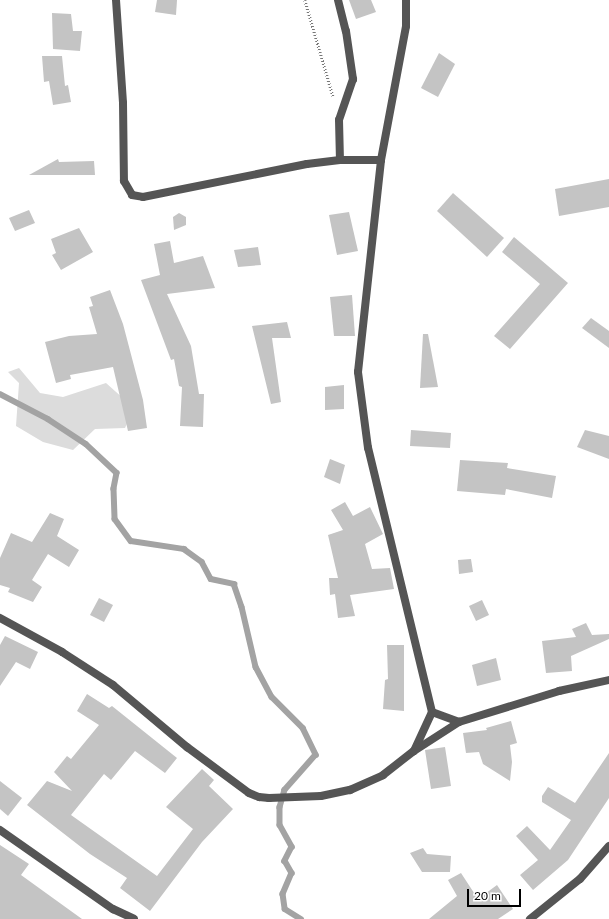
<!DOCTYPE html>
<html>
<head>
<meta charset="utf-8">
<style>
	body { margin:0 }
	#map { position:relative; width:609px; height:919px; overflow:hidden; background:#fff; font-family:Lato,sans-serif }
	div>[style] { position:absolute }
	.green>* { inset:0; background:#dcdcdc }
	.stream>* { height:5.5px; margin:-2.75px; padding:0 2.75px; transform-origin:2.75px; border-radius:2.75px; background:#a3a3a3 }
	.building>* { inset:0; background:#c4c4c4 }
	.path>* { height:2.5px; margin-top:-1.25px; transform-origin:0; background:repeating-linear-gradient(90deg,#777 0 1px,transparent 0 3px) }
	.service>* { height:8px; margin:-4px; padding:0 4px; transform-origin:4px; border-radius:4px; background:#555 }
	.minor>* { height:8px; margin:-4px; padding:0 4px; transform-origin:4px; border-radius:4px; background:#555 }
	span { translate:-50% -50%; white-space:nowrap; text-align:center; line-height:1.15; -webkit-text-stroke:3px #fff; paint-order:stroke }
	.scale { position:absolute; left:467px; top:889px; width:54px; height:18px; box-sizing:border-box; border:2px solid #000; border-top:0; padding-left:5px; font-size:12px; line-height:14px; white-space:nowrap; color:#000; -webkit-text-stroke:3px #fff; paint-order:stroke }
</style>
</head>
<body>
<div id="map">
	<div class="green">
		<i style="clip-path:polygon(19px 368px,40px 393px,63px 397px,106px 383px,134px 408px,125px 428px,95px 429px,73px 450px,43px 442px,16px 426px,19px 383px,8px 372px)"></i>
	</div>
	<div class="stream">
		<i style="left:0;top:394px;width:54px;rotate:27.5deg"></i>
		<i style="left:48px;top:419px;width:45px;rotate:33.3deg"></i>
		<i style="left:86px;top:444px;width:42px;rotate:43.1deg"></i>
		<i style="left:117px;top:473px;width:16px;rotate:101deg"></i>
		<i style="left:114px;top:489px;width:30px;rotate:88deg"></i>
		<i style="left:115px;top:519px;width:27px;rotate:54deg"></i>
		<i style="left:131px;top:541px;width:54px;rotate:8.6deg"></i>
		<i style="left:184px;top:549px;width:22px;rotate:36deg"></i>
		<i style="left:202px;top:562px;width:19px;rotate:62deg"></i>
		<i style="left:211px;top:579px;width:24px;rotate:12deg"></i>
		<i style="left:234px;top:584px;width:24px;rotate:71deg"></i>
		<i style="left:242px;top:607px;width:62px;rotate:76.9deg"></i>
		<i style="left:256px;top:667px;width:34px;rotate:62deg"></i>
		<i style="left:272px;top:697px;width:44px;rotate:45deg"></i>
		<i style="left:303px;top:728px;width:30px;rotate:64deg"></i>
		<i style="left:316px;top:755px;width:47px;rotate:131.5deg"></i>
		<i style="left:285px;top:790px;width:18px;rotate:106deg"></i>
		<i style="left:280px;top:807px;width:18px;rotate:90deg"></i>
		<i style="left:280px;top:825px;width:25px;rotate:61deg"></i>
		<i style="left:292px;top:847px;width:16px;rotate:117deg"></i>
		<i style="left:285px;top:861px;width:14px;rotate:60deg"></i>
		<i style="left:292px;top:873px;width:23px;rotate:113deg"></i>
		<i style="left:283px;top:894px;width:15px;rotate:82deg"></i>
		<i style="left:285px;top:909px;width:19px;rotate:32deg"></i>
	</div>
	<div class="building">
		<i style="clip-path:polygon(157px 0,177px 0,176px 15px,155px 12px)"></i>
		<i style="clip-path:polygon(349px 0,371px 0,376px 12px,356px 19px)"></i>
		<i style="clip-path:polygon(52px 13px,71px 14px,73px 31px,82px 31px,80px 51px,53px 49px)"></i>
		<i style="clip-path:polygon(439px 53px,455px 64px,438px 97px,421px 88px)"></i>
		<i style="clip-path:polygon(42px 56px,62px 56px,65px 86px,68px 85px,71px 102px,53px 105px,49px 81px,44px 82px)"></i>
		<i style="clip-path:polygon(58px 159px,59px 162px,94px 161px,95px 175px,29px 175px)"></i>
		<i style="clip-path:polygon(609px 179px,609px 207px,559px 216px,555px 189px)"></i>
		<i style="clip-path:polygon(453px 193px,504px 238px,487px 257px,437px 211px)"></i>
		<i style="clip-path:polygon(29px 210px,35px 223px,15px 231px,9px 218px)"></i>
		<i style="clip-path:polygon(349px 212px,358px 251px,337px 255px,329px 215px)"></i>
		<i style="clip-path:polygon(179px 213px,186px 217px,186px 225px,174px 230px,173px 217px)"></i>
		<i style="clip-path:polygon(79px 228px,93px 252px,61px 270px,52px 255px,56px 253px,51px 239px)"></i>
		<i style="clip-path:polygon(514px 237px,568px 283px,510px 349px,494px 336px,540px 284px,502px 252px)"></i>
		<i style="clip-path:polygon(170px 241px,174px 263px,203px 256px,215px 288px,167px 294px,191px 346px,199px 394px,204px 394px,203px 427px,180px 426px,182px 387px,179px 386px,174px 359px,171px 360px,141px 280px,160px 275px,154px 244px)"></i>
		<i style="clip-path:polygon(258px 247px,261px 265px,238px 267px,234px 250px)"></i>
		<i style="clip-path:polygon(110px 290px,123px 324px,143px 400px,147px 428px,128px 431px,113px 367px,70px 375px,71px 379px,56px 383px,45px 342px,69px 336px,97px 334px,89px 307px,93px 306px,90px 297px)"></i>
		<i style="clip-path:polygon(352px 295px,355px 336px,334px 336px,330px 297px)"></i>
		<i style="clip-path:polygon(591px 318px,609px 331px,609px 348px,582px 328px)"></i>
		<i style="clip-path:polygon(287px 322px,291px 338px,272px 338px,281px 402px,271px 404px,252px 326px)"></i>
		<i style="clip-path:polygon(423px 334px,428px 334px,438px 387px,420px 388px)"></i>
		<i style="clip-path:polygon(344px 385px,344px 409px,325px 410px,325px 387px)"></i>
		<i style="clip-path:polygon(411px 430px,451px 433px,450px 448px,410px 446px)"></i>
		<i style="clip-path:polygon(585px 430px,609px 436px,609px 459px,577px 447px)"></i>
		<i style="clip-path:polygon(330px 459px,345px 465px,340px 484px,324px 477px)"></i>
		<i style="clip-path:polygon(460px 460px,508px 463px,507px 468px,556px 476px,552px 498px,506px 489px,505px 495px,457px 491px)"></i>
		<i style="clip-path:polygon(345px 502px,353px 516px,370px 507px,383px 534px,365px 544px,372px 569px,390px 568px,394px 589px,350px 595px,355px 616px,338px 618px,335px 594px,330px 595px,329px 578px,338px 578px,328px 535px,343px 530px,331px 510px)"></i>
		<i style="clip-path:polygon(50px 513px,64px 519px,57px 536px,79px 550px,69px 567px,48px 554px,32px 580px,42px 587px,33px 602px,8px 592px,10px 588px,0 585px,0 558px,11px 533px,32px 542px)"></i>
		<i style="clip-path:polygon(471px 559px,473px 572px,459px 574px,458px 560px)"></i>
		<i style="clip-path:polygon(99px 598px,113px 605px,104px 622px,90px 615px)"></i>
		<i style="clip-path:polygon(482px 600px,489px 615px,476px 621px,469px 606px)"></i>
		<i style="clip-path:polygon(586px 623px,592px 635px,609px 634px,609px 639px,571px 656px,572px 671px,546px 673px,542px 641px,576px 637px,572px 629px)"></i>
		<i style="clip-path:polygon(5px 636px,38px 652px,30px 669px,16px 662px,0 686px,0 645px)"></i>
		<i style="clip-path:polygon(387px 645px,404px 645px,404px 711px,383px 709px,385px 680px,388px 679px)"></i>
		<i style="clip-path:polygon(496px 658px,501px 680px,477px 686px,472px 665px)"></i>
		<i style="clip-path:polygon(87px 694px,109px 708px,112px 706px,177px 758px,165px 773px,135px 751px,111px 780px,104px 774px,71px 815px,157px 876px,193px 829px,166px 807px,202px 769px,214px 780px,209px 786px,233px 809px,202px 842px,150px 911px,120px 888px,127px 878px,90px 854px,27px 805px,47px 781px,72px 791px,54px 772px,67px 756px,71px 759px,99px 725px,77px 711px)"></i>
		<i style="clip-path:polygon(511px 721px,517px 743px,510px 745px,512px 762px,510px 781px,483px 764px,479px 752px,466px 753px,463px 733px,487px 730px,486px 728px)"></i>
		<i style="clip-path:polygon(445px 747px,451px 786px,431px 789px,425px 750px)"></i>
		<i style="clip-path:polygon(609px 753px,609px 798px,568px 860px,533px 890px,520px 875px,538px 860px,516px 836px,527px 826px,550px 850px,571px 820px,542px 802px,542px 796px,548px 787px,575px 803px)"></i>
		<i style="clip-path:polygon(0 781px,22px 798px,8px 816px,0 809px)"></i>
		<i style="clip-path:polygon(0 845px,29px 864px,21px 875px,82px 919px,0 919px)"></i>
		<i style="clip-path:polygon(423px 848px,427px 854px,451px 856px,450px 872px,422px 872px,410px 853px)"></i>
		<i style="clip-path:polygon(461px 873px,478px 899px,497px 885px,513px 909px,498px 919px,429px 919px,457px 896px,448px 880px)"></i>
	</div>
	<div class="path">
		<i style="left:305px;top:0;width:100px;rotate:73.7deg"></i>
	</div>
	<div class="service">
		<i style="left:338px;top:0;width:32px;rotate:76deg"></i>
		<i style="left:346px;top:31px;width:49px;rotate:81.7deg"></i>
		<i style="left:353px;top:79px;width:43px;rotate:108.9deg"></i>
		<i style="left:339px;top:120px;width:40px;rotate:88.6deg"></i>
	</div>
	<div class="minor">
		<i style="left:116px;top:0;width:103px;rotate:86.1deg"></i>
		<i style="left:123px;top:103px;width:78px;rotate:89.3deg"></i>
		<i style="left:124px;top:181px;width:16px;rotate:60deg"></i>
		<i style="left:132px;top:195px;width:11px;rotate:10deg"></i>
		<i style="left:143px;top:197px;width:167px;rotate:-11.4deg"></i>
		<i style="left:307px;top:164px;width:33px;rotate:-7deg"></i>
		<i style="left:340px;top:160px;width:41px"></i>
		<i style="left:0;top:618px;width:71px;rotate:28.7deg"></i>
		<i style="left:62px;top:652px;width:61px;rotate:32.9deg"></i>
		<i style="left:113px;top:685px;width:97px;rotate:40deg"></i>
		<i style="left:187px;top:747px;width:77px;rotate:36.6deg"></i>
		<i style="left:249px;top:793px;width:11px;rotate:22deg"></i>
		<i style="left:259px;top:797px;width:10px;rotate:6deg"></i>
		<i style="left:269px;top:798px;width:52px;rotate:-2.2deg"></i>
		<i style="left:321px;top:796px;width:30px;rotate:-12deg"></i>
		<i style="left:350px;top:790px;width:36px;rotate:-24deg"></i>
		<i style="left:383px;top:775px;width:39px;rotate:-38deg"></i>
		<i style="left:414px;top:751px;width:43px;rotate:-65.2deg"></i>
		<i style="left:432px;top:712px;width:272px;rotate:-103.6deg"></i>
		<i style="left:368px;top:448px;width:77px;rotate:-97.5deg"></i>
		<i style="left:358px;top:372px;width:213px;rotate:-83.8deg"></i>
		<i style="left:381px;top:160px;width:136px;rotate:-79.4deg"></i>
		<i style="left:406px;top:26px;width:26px;rotate:-90deg"></i>
		<i style="left:432px;top:712px;width:29px;rotate:20deg"></i>
		<i style="left:414px;top:751px;width:54px;rotate:-32.8deg"></i>
		<i style="left:459px;top:722px;width:105px;rotate:-17.2deg"></i>
		<i style="left:559px;top:691px;width:51px;rotate:-12.4deg"></i>
		<i style="left:0;top:830px;width:138px;rotate:35deg"></i>
		<i style="left:113px;top:909px;width:23px;rotate:25deg"></i>
		<i style="left:530px;top:919px;width:64px;rotate:-38.7deg"></i>
		<i style="left:580px;top:879px;width:44px;rotate:-48.7deg"></i>
	</div>
	<div class="scale">20 m</div>
</div>
</body>
</html>
